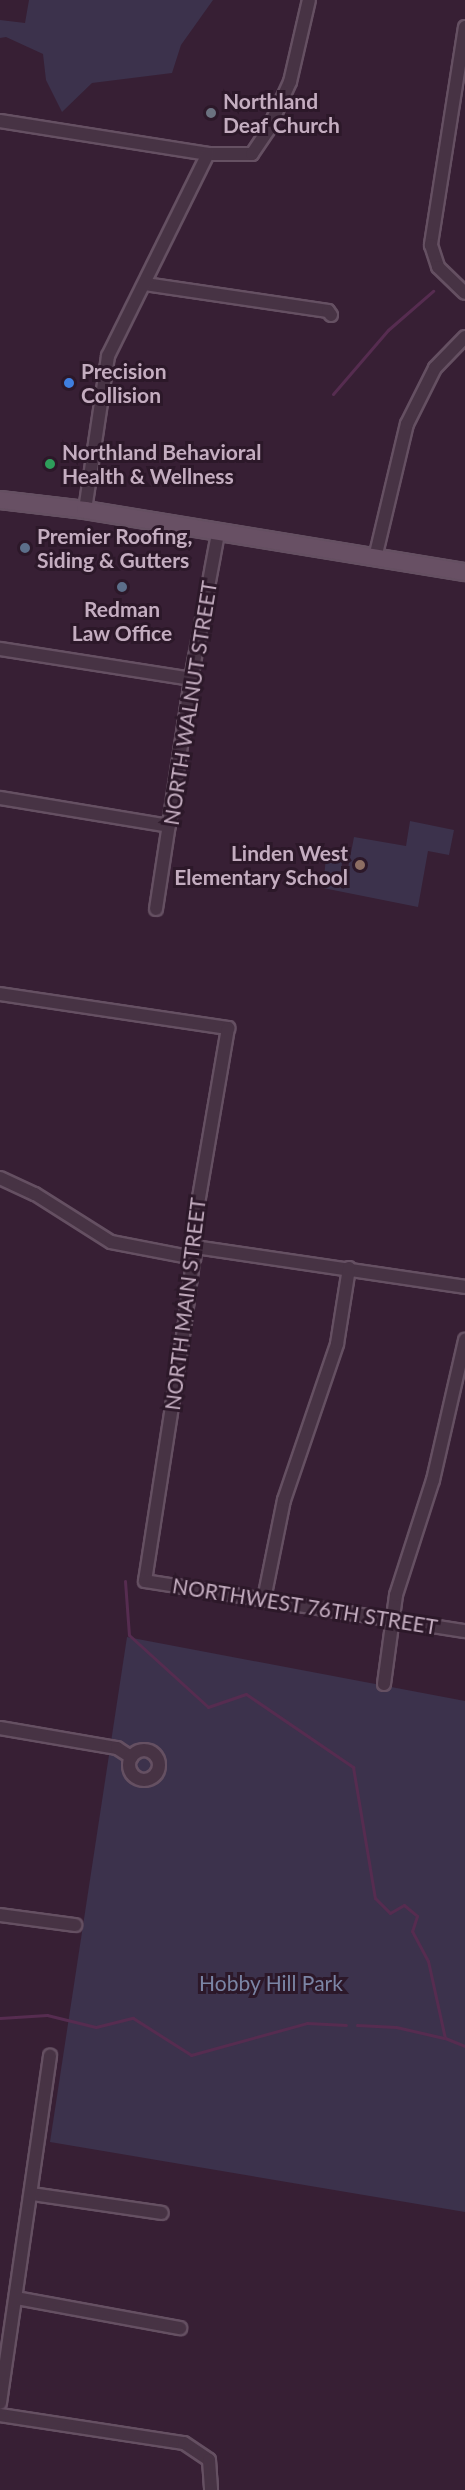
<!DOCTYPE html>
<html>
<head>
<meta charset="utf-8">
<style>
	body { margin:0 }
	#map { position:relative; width:465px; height:2490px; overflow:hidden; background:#371f34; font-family:Lato,sans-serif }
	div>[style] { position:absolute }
	.green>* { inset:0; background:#3c324c }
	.stream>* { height:3px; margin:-1.5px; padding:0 1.5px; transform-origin:1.5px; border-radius:1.5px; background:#562c50 }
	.roads { filter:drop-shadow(2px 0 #655062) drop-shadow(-2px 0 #655062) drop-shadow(0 2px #655062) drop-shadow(0 -2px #655062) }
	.minor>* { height:12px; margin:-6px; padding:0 6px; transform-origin:6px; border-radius:6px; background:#473344 }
	.minor>.ring { margin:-6px; padding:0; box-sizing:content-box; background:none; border:12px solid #473344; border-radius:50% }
	.major>* { height:16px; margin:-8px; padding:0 8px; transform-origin:8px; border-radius:8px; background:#685064 }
	.dots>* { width:16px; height:16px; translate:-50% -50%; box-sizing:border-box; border:3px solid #2c1829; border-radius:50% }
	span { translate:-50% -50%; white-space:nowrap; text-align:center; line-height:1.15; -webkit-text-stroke:6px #2c1829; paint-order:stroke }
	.poi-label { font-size:21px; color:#c4adc0; font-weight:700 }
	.left { translate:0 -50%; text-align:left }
	.right { translate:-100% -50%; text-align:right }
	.street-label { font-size:21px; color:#c4adc0 }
	.park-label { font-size:21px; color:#7b85a5 }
</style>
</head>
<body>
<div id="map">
	<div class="green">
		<i style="clip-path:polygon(29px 0,213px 0,181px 45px,172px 73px,92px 83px,62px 112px,46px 80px,43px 54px,6px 37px,0 38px,0 20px,25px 23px)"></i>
		<i style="clip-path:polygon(410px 821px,454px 830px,449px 855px,428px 851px,418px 907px,323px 888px,326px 857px,342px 858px,341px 888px,344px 889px,354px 837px,406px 846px)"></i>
		<i style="clip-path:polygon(127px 1637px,465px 1701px,465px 2212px,50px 2142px)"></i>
	</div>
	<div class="stream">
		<i style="left:333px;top:394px;width:84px;rotate:-49.3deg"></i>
		<i style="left:388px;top:330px;width:60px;rotate:-40.9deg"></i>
		<i style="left:125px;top:1581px;width:54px;rotate:85.8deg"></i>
		<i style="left:129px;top:1635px;width:107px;rotate:42.3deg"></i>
		<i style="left:208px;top:1707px;width:40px;rotate:-18.9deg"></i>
		<i style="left:246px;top:1694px;width:130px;rotate:34.3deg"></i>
		<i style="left:353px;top:1767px;width:133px;rotate:80.5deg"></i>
		<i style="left:375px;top:1898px;width:21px;rotate:45deg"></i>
		<i style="left:390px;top:1913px;width:16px;rotate:-30deg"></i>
		<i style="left:404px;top:1905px;width:17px;rotate:40deg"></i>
		<i style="left:417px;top:1916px;width:16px;rotate:108deg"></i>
		<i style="left:412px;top:1931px;width:34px;rotate:62deg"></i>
		<i style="left:428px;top:1961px;width:79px;rotate:77.6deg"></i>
		<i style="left:445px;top:2038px;width:22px;rotate:22deg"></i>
		<i style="left:0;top:2018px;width:47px;rotate:-3.7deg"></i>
		<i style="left:47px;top:2015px;width:50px;rotate:13.8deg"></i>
		<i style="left:96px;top:2027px;width:38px;rotate:-14deg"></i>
		<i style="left:133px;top:2018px;width:69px;rotate:32.5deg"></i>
		<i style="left:191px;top:2055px;width:120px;rotate:-15.4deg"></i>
		<i style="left:307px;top:2023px;width:39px;rotate:3deg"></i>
		<i style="left:357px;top:2025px;width:39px;rotate:3deg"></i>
		<i style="left:396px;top:2027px;width:49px;rotate:12.9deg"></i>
	</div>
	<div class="roads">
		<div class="minor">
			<i style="left:465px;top:27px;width:221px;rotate:98.9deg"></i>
			<i style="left:431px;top:245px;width:23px;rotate:72deg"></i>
			<i style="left:438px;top:267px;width:37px;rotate:44deg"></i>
			<i style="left:0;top:121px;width:211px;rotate:9deg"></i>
			<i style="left:208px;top:154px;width:44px"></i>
			<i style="left:252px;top:154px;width:29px;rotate:-56deg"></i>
			<i style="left:268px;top:130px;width:53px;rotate:-65.4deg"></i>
			<i style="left:290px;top:82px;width:84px;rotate:-77deg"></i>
			<i style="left:145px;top:284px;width:185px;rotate:8.4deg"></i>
			<i style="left:328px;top:311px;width:5px;rotate:53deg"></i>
			<i style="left:85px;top:510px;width:156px;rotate:-81.5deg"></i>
			<i style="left:108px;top:356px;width:225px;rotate:-63.7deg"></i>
			<i style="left:375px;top:558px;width:138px;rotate:-76.6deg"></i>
			<i style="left:407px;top:424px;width:63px;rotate:-63.4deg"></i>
			<i style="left:435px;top:368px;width:43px;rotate:-45.9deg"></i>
			<i style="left:0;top:649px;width:193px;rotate:8.9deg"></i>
			<i style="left:0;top:798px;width:171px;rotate:9.4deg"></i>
			<i style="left:156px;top:909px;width:233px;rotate:-81.3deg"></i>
			<i style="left:191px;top:679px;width:148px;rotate:-79.5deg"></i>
			<i style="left:0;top:994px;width:231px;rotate:8.5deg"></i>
			<i style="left:228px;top:1028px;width:201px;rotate:99.7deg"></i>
			<i style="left:194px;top:1226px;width:21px;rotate:87deg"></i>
			<i style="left:195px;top:1247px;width:83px;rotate:97.6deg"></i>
			<i style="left:184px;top:1329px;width:255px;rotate:98.8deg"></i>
			<i style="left:145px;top:1581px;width:324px;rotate:8.9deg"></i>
			<i style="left:0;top:1178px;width:38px;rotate:25deg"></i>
			<i style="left:35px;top:1194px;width:90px;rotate:32.3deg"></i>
			<i style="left:111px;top:1242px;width:85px;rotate:10.9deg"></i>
			<i style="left:195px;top:1247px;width:273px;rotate:8.4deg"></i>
			<i style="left:264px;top:1599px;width:101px;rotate:-78.6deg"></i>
			<i style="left:284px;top:1500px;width:165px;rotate:-71.2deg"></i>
			<i style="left:337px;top:1344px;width:77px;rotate:-81deg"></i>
			<i style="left:384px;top:1684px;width:90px;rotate:-82.3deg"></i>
			<i style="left:396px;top:1595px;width:121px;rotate:-72.2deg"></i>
			<i style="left:433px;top:1480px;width:144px;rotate:-77.1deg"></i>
			<i style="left:0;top:1728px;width:119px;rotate:9.7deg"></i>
			<i style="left:117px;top:1748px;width:17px;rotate:33deg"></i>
			<i class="ring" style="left:129px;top:1750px;width:18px;height:18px"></i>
			<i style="left:0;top:1915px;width:76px;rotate:7.6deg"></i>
			<i style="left:32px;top:2194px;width:131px;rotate:8.3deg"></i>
			<i style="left:16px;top:2298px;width:167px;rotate:10.4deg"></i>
			<i style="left:0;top:2403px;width:351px;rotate:-81.8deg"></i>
			<i style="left:0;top:2415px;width:186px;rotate:8.7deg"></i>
			<i style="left:184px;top:2443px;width:30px;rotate:34deg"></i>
			<i style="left:209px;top:2460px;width:30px;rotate:86deg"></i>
		</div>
		<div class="major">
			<i style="left:0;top:500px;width:86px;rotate:6.7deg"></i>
			<i style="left:85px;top:510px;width:385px;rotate:9.3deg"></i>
		</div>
	</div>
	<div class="dots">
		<i style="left:211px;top:113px;background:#6b7280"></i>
		<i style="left:69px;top:383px;background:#3f7fe0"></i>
		<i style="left:50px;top:464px;background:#2e9e5b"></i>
		<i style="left:25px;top:548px;background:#5c6f8a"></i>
		<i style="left:122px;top:587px;background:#5c6f8a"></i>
		<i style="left:360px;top:865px;background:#8d6e63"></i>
	</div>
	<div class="poi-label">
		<span class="left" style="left:223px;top:113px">Northland<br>Deaf Church</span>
		<span class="left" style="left:81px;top:383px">Precision<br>Collision</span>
		<span class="left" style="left:62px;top:464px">Northland Behavioral<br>Health &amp; Wellness</span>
		<span class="left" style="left:37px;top:548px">Premier Roofing,<br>Siding &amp; Gutters</span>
		<span style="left:122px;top:621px">Redman<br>Law Office</span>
		<span class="right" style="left:348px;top:865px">Linden West<br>Elementary School</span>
	</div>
	<div class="street-label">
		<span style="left:190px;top:703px;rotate:-81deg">NORTH WALNUT STREET</span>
		<span style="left:185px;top:1304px;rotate:-83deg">NORTH MAIN STREET</span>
		<span style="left:305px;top:1606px;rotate:9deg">NORTHWEST 76TH STREET</span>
	</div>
	<div class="park-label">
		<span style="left:271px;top:1983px">Hobby Hill Park</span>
	</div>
</div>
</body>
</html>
